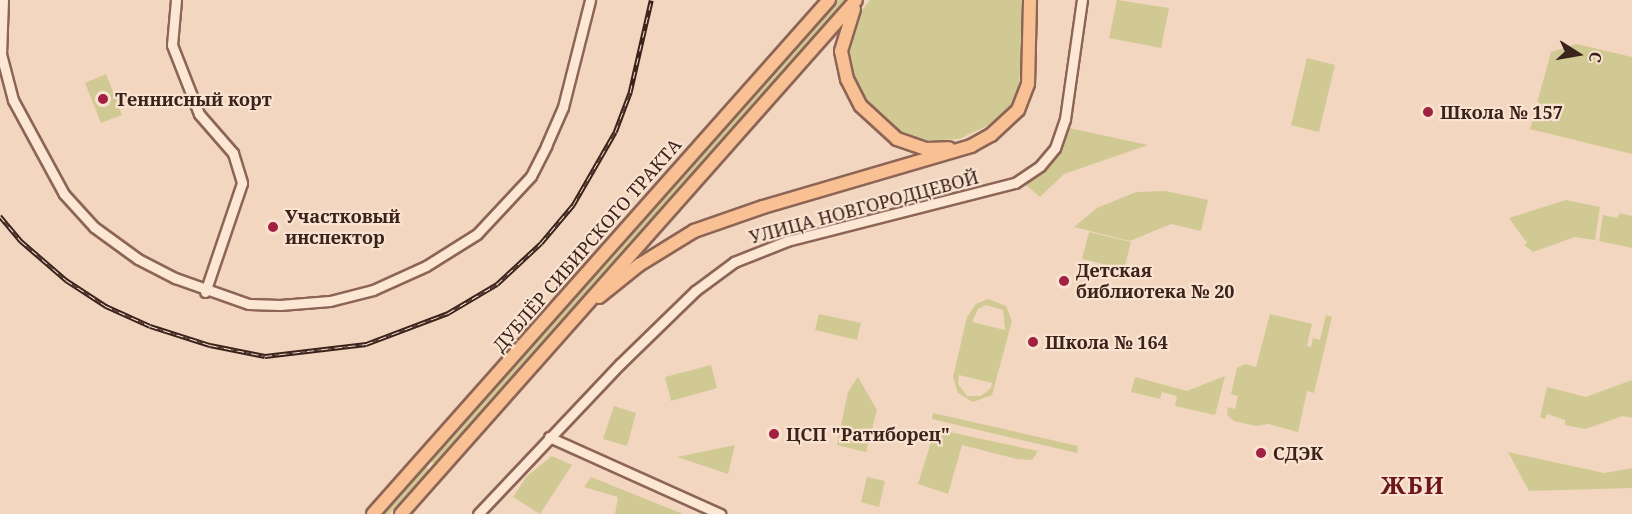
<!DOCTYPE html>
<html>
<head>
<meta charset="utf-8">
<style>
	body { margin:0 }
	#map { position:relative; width:1632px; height:514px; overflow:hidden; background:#f2d6c0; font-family:"Noto Serif",serif }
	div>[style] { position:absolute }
	.green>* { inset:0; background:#d1c993 }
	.roads { filter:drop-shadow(2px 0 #8d6556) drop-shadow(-2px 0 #8d6556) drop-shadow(0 2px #8d6556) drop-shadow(0 -2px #8d6556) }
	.minor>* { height:9px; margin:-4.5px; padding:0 4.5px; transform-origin:4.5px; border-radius:4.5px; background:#fce6d4 }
	.major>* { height:12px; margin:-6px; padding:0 6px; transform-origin:6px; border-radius:6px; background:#f9c094 }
	.rail>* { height:4.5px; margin-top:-2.25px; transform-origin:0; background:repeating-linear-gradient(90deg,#f9e3d0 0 7px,#3b231c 0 14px); box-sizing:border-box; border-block:2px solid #3b231c }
	.dots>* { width:16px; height:16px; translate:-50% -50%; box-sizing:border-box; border:3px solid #f9e3d0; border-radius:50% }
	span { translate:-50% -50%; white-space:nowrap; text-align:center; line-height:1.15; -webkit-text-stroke:4.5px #f9e3d0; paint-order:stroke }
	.poi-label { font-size:18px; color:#3b231c; font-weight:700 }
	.left { translate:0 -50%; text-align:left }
	.street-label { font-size:18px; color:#3b231c }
	.district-label { font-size:24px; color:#6c171b; font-weight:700; letter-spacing:1.5px }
	.north { position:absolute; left:1548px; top:24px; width:60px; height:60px; -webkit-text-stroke:4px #f9e3d0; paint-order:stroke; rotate:101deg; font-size:16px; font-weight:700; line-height:24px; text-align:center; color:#3b231c }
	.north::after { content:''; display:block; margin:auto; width:21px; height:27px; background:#3b231c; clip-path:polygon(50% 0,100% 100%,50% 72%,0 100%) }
</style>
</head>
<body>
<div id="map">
	<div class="green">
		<i style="clip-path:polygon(837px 0,847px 0,434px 464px,428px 459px)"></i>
		<i style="clip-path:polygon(870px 0,1022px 0,1021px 68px,1016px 101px,989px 125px,959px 139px,917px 141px,888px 126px,866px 102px,849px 61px,848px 46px,856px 18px)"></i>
		<i style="clip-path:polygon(1117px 0,1169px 8px,1161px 48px,1109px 38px)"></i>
		<i style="clip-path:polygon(1576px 44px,1632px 57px,1632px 154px,1530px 129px,1551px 52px)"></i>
		<i style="clip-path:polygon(1307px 58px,1335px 65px,1319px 132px,1291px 125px)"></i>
		<i style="clip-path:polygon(106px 74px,122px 115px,101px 123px,85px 83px)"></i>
		<i style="clip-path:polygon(1069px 128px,1148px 145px,1064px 174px,1040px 197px,1026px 185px,1062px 150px)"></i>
		<i style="clip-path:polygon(1165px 191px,1208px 200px,1201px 231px,1171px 224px,1130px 241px,1074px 227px,1097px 208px,1136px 192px)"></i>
		<i style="clip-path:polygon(1566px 200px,1600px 207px,1595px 240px,1575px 237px,1533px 252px,1524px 245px,1527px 243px,1509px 218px)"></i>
		<i style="clip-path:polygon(1620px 213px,1632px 216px,1632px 248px,1599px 241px,1603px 215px,1617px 218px)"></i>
		<i style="clip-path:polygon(1089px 232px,1131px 242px,1124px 269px,1082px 259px)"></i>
		<i style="clip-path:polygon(evenodd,988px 299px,1006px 306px,1012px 321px,992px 395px,973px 402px,958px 393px,953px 377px,967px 317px,976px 304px,988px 299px,986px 305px,1003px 310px,1005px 330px,972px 322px,978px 309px,986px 305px,988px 299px,959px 375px,992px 383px,991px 388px,981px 396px,967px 396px,958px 384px,959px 375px)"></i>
		<i style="clip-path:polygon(819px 314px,861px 323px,857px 340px,815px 330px)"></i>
		<i style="clip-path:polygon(1270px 314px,1312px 324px,1307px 346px,1311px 347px,1313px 338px,1320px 340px,1326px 315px,1332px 317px,1314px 393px,1307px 391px,1298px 432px,1268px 424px,1256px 426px,1234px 421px,1227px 415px,1228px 407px,1235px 409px,1238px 396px,1231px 394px,1237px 368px,1245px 364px,1256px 367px)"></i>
		<i style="clip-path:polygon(711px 365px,717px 388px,671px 401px,665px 377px)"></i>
		<i style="clip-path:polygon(1225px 376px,1215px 415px,1175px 406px,1177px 396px,1162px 392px,1160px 399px,1131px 392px,1135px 377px,1187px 391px)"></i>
		<i style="clip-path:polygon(858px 377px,877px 410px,866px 452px,837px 445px,848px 392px)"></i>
		<i style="clip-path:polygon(1632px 380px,1632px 418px,1623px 416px,1585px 429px,1565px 425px,1565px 420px,1547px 414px,1545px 419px,1540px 417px,1547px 387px,1586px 397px)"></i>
		<i style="clip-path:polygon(614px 406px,636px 413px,627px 446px,603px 439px)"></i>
		<i style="clip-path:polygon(933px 413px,1078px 446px,1077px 453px,932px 419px)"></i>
		<i style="clip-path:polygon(935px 429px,1038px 451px,1032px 460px,1017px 459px,962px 445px,948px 494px,918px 484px)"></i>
		<i style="clip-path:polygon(735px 445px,728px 474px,677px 457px)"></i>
		<i style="clip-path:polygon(1508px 452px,1604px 473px,1632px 468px,1632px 488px,1529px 491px)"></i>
		<i style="clip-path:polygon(552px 456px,572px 465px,540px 514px,513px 497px,527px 476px)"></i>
		<i style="clip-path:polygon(423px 464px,429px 470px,389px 514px,379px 514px)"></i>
		<i style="clip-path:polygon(591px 477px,683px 514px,615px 514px,618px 497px,584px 487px)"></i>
		<i style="clip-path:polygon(867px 477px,885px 481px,879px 507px,861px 502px)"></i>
	</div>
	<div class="roads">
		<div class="minor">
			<i style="left:3px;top:0;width:54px;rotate:92.1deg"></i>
			<i style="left:1px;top:54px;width:48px;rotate:75.4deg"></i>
			<i style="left:13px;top:100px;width:107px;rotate:61.5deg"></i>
			<i style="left:64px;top:194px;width:45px;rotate:47.7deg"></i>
			<i style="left:94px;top:227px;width:54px;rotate:36deg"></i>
			<i style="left:138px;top:259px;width:42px;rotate:27.2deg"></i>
			<i style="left:175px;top:278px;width:78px;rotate:19.4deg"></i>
			<i style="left:249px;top:304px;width:31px;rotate:2deg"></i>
			<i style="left:280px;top:305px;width:50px;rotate:-4.6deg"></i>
			<i style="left:330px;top:301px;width:44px;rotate:-14.3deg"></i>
			<i style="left:373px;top:290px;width:58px;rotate:-24.4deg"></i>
			<i style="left:426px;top:266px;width:60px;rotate:-32.1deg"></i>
			<i style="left:477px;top:234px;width:79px;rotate:-47deg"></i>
			<i style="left:531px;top:176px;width:34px;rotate:-63deg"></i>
			<i style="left:546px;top:146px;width:43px;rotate:-66.4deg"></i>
			<i style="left:563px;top:107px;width:110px;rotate:-75.8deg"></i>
			<i style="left:176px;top:0;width:45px;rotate:95.1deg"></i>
			<i style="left:172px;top:45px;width:74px;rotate:68.6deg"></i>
			<i style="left:199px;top:114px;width:52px;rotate:48.9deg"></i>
			<i style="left:233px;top:153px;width:31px;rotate:73deg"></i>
			<i style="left:242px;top:183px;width:115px;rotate:108.7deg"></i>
			<i style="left:549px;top:437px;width:188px;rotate:24.2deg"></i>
			<i style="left:478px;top:514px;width:207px;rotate:-46.6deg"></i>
			<i style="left:620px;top:364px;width:105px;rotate:-44.2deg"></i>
			<i style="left:695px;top:291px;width:49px;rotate:-36.6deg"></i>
			<i style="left:734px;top:262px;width:57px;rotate:-21.6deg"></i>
			<i style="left:787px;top:241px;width:235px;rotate:-14.3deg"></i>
			<i style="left:1015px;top:183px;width:30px;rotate:-34deg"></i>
			<i style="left:1040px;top:166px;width:23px;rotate:-50deg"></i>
			<i style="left:1055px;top:148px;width:31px;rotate:-71deg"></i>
			<i style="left:1065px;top:119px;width:120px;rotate:-81.9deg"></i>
		</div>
		<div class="major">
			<i style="left:854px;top:9px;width:44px;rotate:107.2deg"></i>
			<i style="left:841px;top:51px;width:29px;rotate:78deg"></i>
			<i style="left:847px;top:79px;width:30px;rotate:63deg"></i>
			<i style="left:861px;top:106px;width:49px;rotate:42.5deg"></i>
			<i style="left:897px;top:139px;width:31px;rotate:19deg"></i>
			<i style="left:926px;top:149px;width:23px;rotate:-2deg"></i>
			<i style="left:599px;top:297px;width:51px;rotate:-38.7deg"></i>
			<i style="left:639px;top:265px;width:65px;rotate:-31.7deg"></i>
			<i style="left:694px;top:231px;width:73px;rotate:-19.2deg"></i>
			<i style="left:763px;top:207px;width:217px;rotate:-16.3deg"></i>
			<i style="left:971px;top:146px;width:23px;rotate:-29deg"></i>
			<i style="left:991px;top:135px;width:37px;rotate:-43deg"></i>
			<i style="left:1018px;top:110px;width:28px;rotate:-69deg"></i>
			<i style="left:1028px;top:84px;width:84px;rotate:-88.6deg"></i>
			<i style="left:373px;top:514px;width:687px;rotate:-48.42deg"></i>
			<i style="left:401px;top:514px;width:686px;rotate:-48.48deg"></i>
		</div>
	</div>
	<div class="rail">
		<i style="left:0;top:216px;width:33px;rotate:50deg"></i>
		<i style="left:21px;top:241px;width:60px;rotate:40.9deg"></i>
		<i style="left:66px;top:280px;width:48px;rotate:33deg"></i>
		<i style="left:106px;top:306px;width:48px;rotate:24.4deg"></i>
		<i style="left:150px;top:326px;width:63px;rotate:17.6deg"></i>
		<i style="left:210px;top:345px;width:56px;rotate:11.3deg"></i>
		<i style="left:265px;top:356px;width:102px;rotate:-6.8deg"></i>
		<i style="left:366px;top:344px;width:88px;rotate:-20.7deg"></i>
		<i style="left:448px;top:313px;width:57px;rotate:-30.6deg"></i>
		<i style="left:497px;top:284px;width:60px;rotate:-43deg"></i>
		<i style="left:541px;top:243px;width:50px;rotate:-49.9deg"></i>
		<i style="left:573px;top:205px;width:84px;rotate:-60.1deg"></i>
		<i style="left:615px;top:132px;width:43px;rotate:-69.4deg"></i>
		<i style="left:630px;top:92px;width:94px;rotate:-77.1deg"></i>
	</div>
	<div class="dots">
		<i style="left:103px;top:99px;background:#a22042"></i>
		<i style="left:1428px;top:112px;background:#a22042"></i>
		<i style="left:273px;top:227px;background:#a22042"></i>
		<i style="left:1064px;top:281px;background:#a22042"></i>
		<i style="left:1033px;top:342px;background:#a22042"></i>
		<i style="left:774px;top:434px;background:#a22042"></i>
		<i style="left:1261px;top:453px;background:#a22042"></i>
	</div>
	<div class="poi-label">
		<span class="left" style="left:115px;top:99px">Теннисный корт</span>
		<span class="left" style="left:1440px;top:112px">Школа № 157</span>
		<span class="left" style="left:285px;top:227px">Участковый<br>инспектор</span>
		<span class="left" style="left:1076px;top:281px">Детская<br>библиотека № 20</span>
		<span class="left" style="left:1045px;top:342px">Школа № 164</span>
		<span class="left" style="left:786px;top:434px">ЦСП "Ратиборец"</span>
		<span class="left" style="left:1273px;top:453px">СДЭК</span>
	</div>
	<div class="street-label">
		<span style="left:864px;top:207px;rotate:-15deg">УЛИЦА НОВГОРОДЦЕВОЙ</span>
		<span style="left:587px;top:245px;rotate:-49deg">ДУБЛЁР СИБИРСКОГО ТРАКТА</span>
	</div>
	<div class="district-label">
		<span style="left:1413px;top:485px">ЖБИ</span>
	</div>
	<div class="north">С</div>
</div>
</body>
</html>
